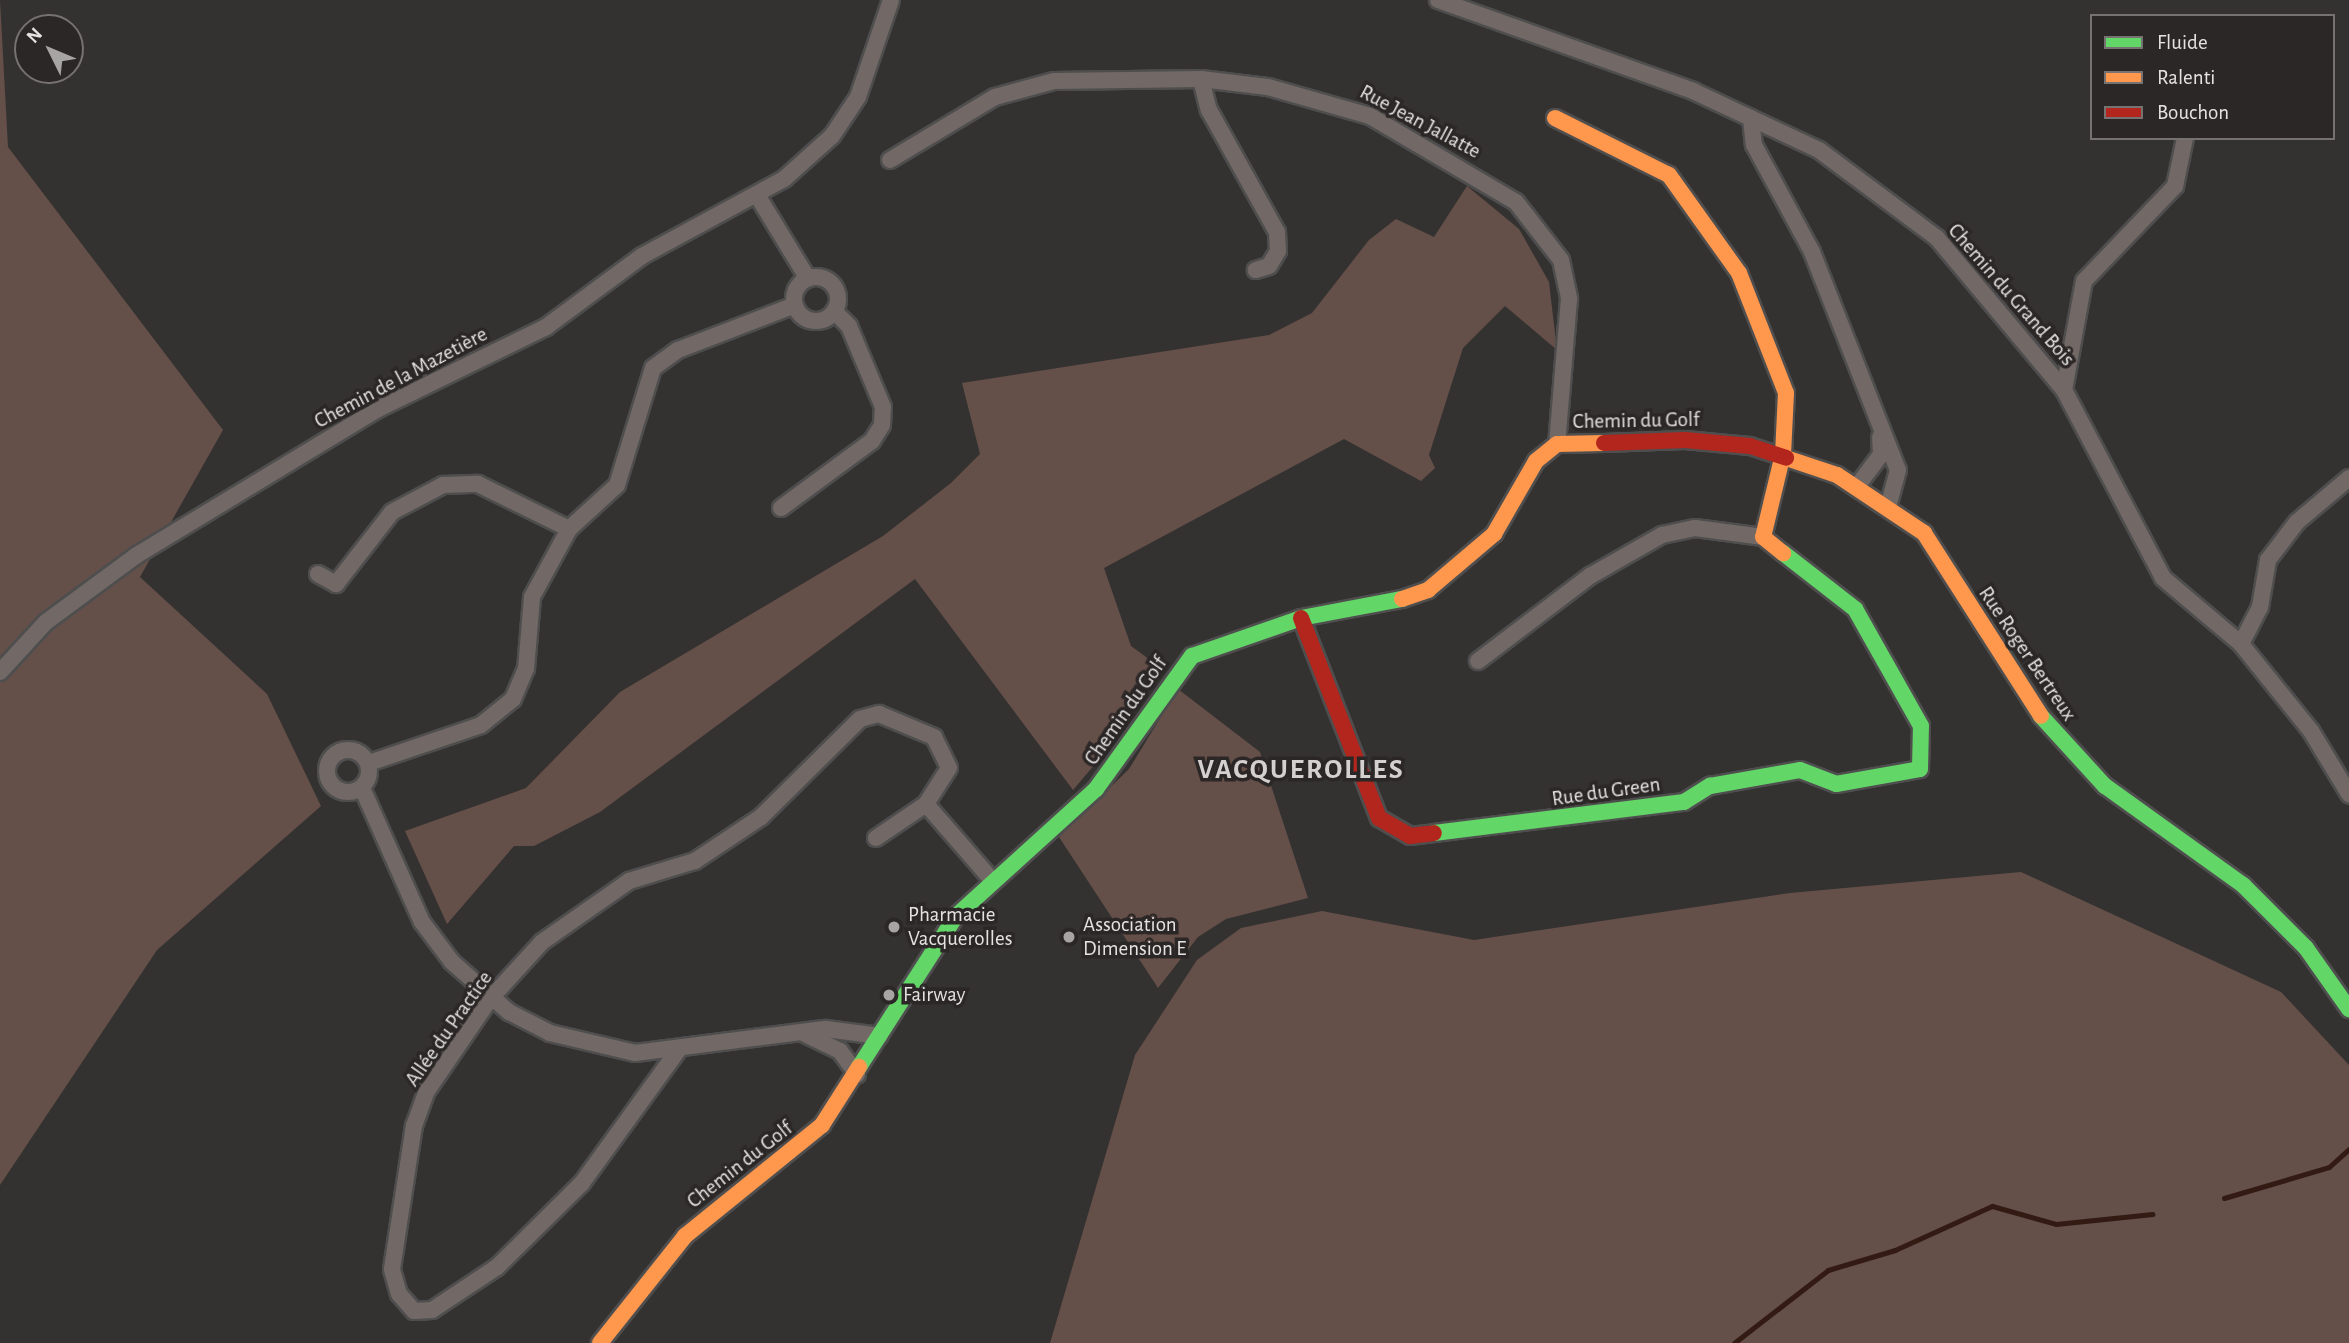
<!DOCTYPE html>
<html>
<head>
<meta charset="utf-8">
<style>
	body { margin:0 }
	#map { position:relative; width:2349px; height:1343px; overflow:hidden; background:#343231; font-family:"Alegreya Sans",sans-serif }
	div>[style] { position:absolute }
	.green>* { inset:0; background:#654f49 }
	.stream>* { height:5px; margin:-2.5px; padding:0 2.5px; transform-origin:2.5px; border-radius:2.5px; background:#331a13 }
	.roads { filter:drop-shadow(2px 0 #4f4e4e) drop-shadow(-2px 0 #4f4e4e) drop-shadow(0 2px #4f4e4e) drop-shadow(0 -2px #4f4e4e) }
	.street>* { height:16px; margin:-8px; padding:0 8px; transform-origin:8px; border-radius:8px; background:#726966 }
	.street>.ring { margin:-8px; padding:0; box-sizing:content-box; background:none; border:16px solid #726966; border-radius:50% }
	.fast>* { height:16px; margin:-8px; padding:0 8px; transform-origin:8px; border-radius:8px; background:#63d668 }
	.slow>* { height:16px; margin:-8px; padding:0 8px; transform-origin:8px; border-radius:8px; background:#ff974d }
	.jam>* { height:16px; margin:-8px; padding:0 8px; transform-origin:8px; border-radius:8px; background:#b3261e }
	.dots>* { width:19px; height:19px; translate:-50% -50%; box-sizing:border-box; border:4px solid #2b2726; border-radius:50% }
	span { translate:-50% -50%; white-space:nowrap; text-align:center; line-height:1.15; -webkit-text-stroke:7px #2b2726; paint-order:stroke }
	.street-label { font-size:21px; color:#e5e3e2 }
	.poi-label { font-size:21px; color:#e5e3e2 }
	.left { translate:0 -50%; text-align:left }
	.district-label { font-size:28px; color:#d4d0ce; font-weight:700; letter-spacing:2px }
	.legend { position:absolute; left:2090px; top:14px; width:245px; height:126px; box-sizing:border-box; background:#2b2726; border:2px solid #757271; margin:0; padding:9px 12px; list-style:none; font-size:21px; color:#e5e3e2 }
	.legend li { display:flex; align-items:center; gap:14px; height:35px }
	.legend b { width:35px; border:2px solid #757271 }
	.north { position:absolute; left:14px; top:14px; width:70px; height:70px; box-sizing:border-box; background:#2b2726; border:2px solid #757271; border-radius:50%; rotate:313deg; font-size:19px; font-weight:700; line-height:28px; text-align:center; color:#e5e3e2 }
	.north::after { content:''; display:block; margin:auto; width:24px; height:32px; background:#a7a5a4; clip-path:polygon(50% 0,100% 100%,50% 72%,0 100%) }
</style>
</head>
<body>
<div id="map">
	<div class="green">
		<i style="clip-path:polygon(0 0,8px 147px,223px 430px,140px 577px,267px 694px,321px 806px,157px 950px,0 1185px)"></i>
		<i style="clip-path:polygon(1467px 186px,1519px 229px,1549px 282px,1557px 350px,1505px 306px,1463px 348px,1429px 455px,1435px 468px,1421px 481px,1344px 439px,1104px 568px,1131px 646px,1157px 665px,1107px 750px,1073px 790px,915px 579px,600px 812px,534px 846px,514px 846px,447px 924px,405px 831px,526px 788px,620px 692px,883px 536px,951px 483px,980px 454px,962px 383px,1269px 335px,1312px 313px,1369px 240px,1396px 219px,1434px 237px)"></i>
		<i style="clip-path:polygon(1178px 689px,1260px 752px,1308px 898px,1226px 919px,1198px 937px,1158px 988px,1059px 837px,1129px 769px)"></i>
		<i style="clip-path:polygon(2021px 872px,2281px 992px,2349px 1065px,2349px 1343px,1050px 1343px,1135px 1055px,1197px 960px,1241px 928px,1322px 911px,1474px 940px,1790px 893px)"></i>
	</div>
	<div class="stream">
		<i style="left:2224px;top:1198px;width:109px;rotate:-16.4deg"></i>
		<i style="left:2329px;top:1167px;width:27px;rotate:-42deg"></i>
		<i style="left:1734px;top:1343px;width:119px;rotate:-37.8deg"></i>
		<i style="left:1828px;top:1270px;width:70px;rotate:-16.6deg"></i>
		<i style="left:1895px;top:1250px;width:107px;rotate:-24.4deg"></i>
		<i style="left:1992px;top:1206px;width:66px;rotate:15.7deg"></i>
		<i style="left:2056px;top:1224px;width:97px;rotate:-5.9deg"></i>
	</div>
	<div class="roads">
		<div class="street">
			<i style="left:1438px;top:0;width:271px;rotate:19.6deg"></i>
			<i style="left:1693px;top:91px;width:139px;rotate:25.1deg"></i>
			<i style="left:1819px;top:150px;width:147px;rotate:36.7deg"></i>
			<i style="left:1937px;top:238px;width:198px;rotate:50.1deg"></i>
			<i style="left:2064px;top:390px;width:212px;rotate:62.2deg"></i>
			<i style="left:2163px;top:578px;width:102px;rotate:40.2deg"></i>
			<i style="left:2241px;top:644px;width:112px;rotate:51.2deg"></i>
			<i style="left:2311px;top:731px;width:74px;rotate:58.9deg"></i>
			<i style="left:1201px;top:79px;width:32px;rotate:76deg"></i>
			<i style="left:1209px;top:110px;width:140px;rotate:60.9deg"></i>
			<i style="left:1277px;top:232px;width:19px;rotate:87deg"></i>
			<i style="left:1278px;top:251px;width:17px;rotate:121deg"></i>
			<i style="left:1269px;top:266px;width:14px;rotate:163deg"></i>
			<i style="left:1751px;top:118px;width:27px;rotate:84deg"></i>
			<i style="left:1754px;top:145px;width:122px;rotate:61.5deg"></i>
			<i style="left:1812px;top:252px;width:234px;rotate:68.5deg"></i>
			<i style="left:1898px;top:470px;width:35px;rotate:105deg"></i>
			<i style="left:890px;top:160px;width:122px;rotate:-31deg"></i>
			<i style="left:995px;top:97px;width:61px;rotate:-15.2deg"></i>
			<i style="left:1054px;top:81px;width:147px;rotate:-0.8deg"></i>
			<i style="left:1201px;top:79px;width:67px;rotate:6.8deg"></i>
			<i style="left:1268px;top:87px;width:106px;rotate:15.9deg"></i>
			<i style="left:1370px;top:116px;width:169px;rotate:30.5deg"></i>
			<i style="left:1516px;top:202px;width:73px;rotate:52.2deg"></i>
			<i style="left:1561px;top:260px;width:40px;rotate:78deg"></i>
			<i style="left:1569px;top:299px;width:145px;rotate:94.7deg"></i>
			<i style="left:757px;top:195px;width:98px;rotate:58.7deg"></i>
			<i class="ring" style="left:794px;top:277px;width:28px;height:28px"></i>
			<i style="left:2064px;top:390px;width:111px;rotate:-79.6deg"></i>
			<i style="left:2084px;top:281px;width:132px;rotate:-46.2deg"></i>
			<i style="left:2175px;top:186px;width:49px;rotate:-78.2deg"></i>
			<i style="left:1858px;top:485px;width:39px;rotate:-53deg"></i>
			<i style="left:1881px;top:454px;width:17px;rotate:-93deg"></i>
			<i style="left:781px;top:508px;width:113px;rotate:-36.4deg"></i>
			<i style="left:872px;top:441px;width:19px;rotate:-58deg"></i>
			<i style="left:882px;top:425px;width:18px;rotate:-87deg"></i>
			<i style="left:883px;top:407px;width:88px;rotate:-112.8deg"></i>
			<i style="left:849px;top:326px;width:21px;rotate:-135deg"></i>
			<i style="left:318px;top:574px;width:21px;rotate:29deg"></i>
			<i style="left:336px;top:584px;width:91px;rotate:-52.1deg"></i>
			<i style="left:392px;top:512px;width:58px;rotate:-27.9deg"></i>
			<i style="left:443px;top:485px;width:35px;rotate:-2deg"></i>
			<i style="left:478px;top:484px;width:102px;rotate:26.3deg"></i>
			<i style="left:2241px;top:644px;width:42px;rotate:-62.8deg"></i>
			<i style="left:2260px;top:607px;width:48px;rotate:-80.3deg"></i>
			<i style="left:2268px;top:560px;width:48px;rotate:-52.7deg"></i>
			<i style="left:2297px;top:522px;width:68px;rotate:-40.2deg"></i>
			<i style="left:1478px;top:661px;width:141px;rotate:-37.2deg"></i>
			<i style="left:1590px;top:576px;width:83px;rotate:-29.7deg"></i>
			<i style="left:1662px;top:535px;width:34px;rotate:-12deg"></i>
			<i style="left:1695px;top:528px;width:69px;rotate:7.5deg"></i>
			<i style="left:0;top:672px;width:68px;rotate:-47.4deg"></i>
			<i style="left:46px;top:622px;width:113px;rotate:-36.4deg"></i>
			<i style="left:137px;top:555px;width:282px;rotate:-31.2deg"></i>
			<i style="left:378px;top:409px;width:187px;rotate:-26deg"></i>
			<i style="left:546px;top:327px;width:119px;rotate:-36.5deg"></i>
			<i style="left:642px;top:256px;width:162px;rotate:-28.5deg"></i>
			<i style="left:784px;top:179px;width:64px;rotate:-41.9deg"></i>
			<i style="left:832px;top:136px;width:47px;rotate:-56.3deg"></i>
			<i style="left:858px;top:97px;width:102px;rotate:-71.2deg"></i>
			<i class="ring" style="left:327px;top:750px;width:26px;height:26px"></i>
			<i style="left:369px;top:763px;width:118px;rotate:-18.7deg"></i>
			<i style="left:481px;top:725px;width:41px;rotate:-39.1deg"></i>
			<i style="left:513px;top:699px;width:33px;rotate:-67deg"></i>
			<i style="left:526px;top:669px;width:72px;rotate:-85.2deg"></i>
			<i style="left:532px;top:597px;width:77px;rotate:-61.4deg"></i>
			<i style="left:569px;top:529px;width:65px;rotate:-42.5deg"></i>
			<i style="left:617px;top:485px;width:122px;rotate:-72.9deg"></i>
			<i style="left:653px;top:368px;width:31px;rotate:-36deg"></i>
			<i style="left:678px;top:350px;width:125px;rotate:-21deg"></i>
			<i style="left:362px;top:788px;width:147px;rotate:65.9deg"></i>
			<i style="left:422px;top:922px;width:50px;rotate:53.1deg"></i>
			<i style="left:452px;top:962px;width:76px;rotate:41.3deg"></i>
			<i style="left:509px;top:1012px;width:46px;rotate:27.1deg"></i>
			<i style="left:550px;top:1033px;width:87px;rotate:13.2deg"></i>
			<i style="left:635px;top:1053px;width:193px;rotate:-7.2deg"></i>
			<i style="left:826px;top:1029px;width:54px;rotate:7.4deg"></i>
			<i style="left:876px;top:838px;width:60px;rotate:-34.2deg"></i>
			<i style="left:926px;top:804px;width:99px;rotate:49.1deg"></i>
			<i style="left:805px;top:1034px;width:39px;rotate:26deg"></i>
			<i style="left:840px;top:1051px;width:29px;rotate:54deg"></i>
			<i style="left:679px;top:1049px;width:165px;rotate:125.9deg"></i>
			<i style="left:582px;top:1183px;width:120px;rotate:135.3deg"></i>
			<i style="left:497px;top:1267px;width:78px;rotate:146.5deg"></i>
			<i style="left:432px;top:1310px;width:18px;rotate:177deg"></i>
			<i style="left:414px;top:1311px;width:23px;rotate:-131deg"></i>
			<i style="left:399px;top:1294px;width:26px;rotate:-106deg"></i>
			<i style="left:392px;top:1269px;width:145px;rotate:-81.3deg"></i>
			<i style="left:414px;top:1126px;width:37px;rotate:-70deg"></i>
			<i style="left:427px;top:1091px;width:112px;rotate:-55.6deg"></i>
			<i style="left:490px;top:999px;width:77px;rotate:-47.6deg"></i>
			<i style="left:542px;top:942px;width:106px;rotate:-35deg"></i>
			<i style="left:629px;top:881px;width:69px;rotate:-16.9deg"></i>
			<i style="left:695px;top:861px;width:79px;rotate:-33.7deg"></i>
			<i style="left:761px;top:817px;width:139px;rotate:-44.7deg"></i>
			<i style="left:860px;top:719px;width:20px;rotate:-15deg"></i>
			<i style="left:879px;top:714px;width:60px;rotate:22.7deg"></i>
			<i style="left:934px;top:737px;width:34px;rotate:64deg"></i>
			<i style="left:949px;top:768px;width:43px;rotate:122.6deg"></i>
		</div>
		<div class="fast">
			<i style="left:2041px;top:716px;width:95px;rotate:47.6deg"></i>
			<i style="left:2105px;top:786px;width:170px;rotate:35.7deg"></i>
			<i style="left:2243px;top:885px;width:89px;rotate:45deg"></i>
			<i style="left:2306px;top:948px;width:75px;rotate:54.8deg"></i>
			<i style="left:1434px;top:833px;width:252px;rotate:-7.1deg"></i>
			<i style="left:1684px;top:802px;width:31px;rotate:-32deg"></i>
			<i style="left:1710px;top:786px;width:91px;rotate:-10.1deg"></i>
			<i style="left:1800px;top:770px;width:39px;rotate:21deg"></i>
			<i style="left:1836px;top:784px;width:85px;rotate:-10.1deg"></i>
			<i style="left:1920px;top:769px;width:43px;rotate:-88.7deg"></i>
			<i style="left:1921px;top:726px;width:134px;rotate:-119.4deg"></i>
			<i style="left:1855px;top:609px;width:91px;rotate:-142.1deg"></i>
			<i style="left:859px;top:1067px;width:179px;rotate:-57.3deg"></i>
			<i style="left:956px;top:916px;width:189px;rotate:-42.2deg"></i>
			<i style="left:1096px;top:789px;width:164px;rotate:-54.2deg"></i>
			<i style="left:1192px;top:656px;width:115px;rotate:-19.2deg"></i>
			<i style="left:1301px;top:618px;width:103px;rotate:-10.7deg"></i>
		</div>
		<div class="slow">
			<i style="left:1555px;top:118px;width:127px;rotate:26.6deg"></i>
			<i style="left:1669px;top:175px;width:120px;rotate:54.5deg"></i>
			<i style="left:1739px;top:273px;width:129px;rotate:68.6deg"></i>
			<i style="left:1786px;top:393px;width:61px;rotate:92.8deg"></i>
			<i style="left:1783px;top:454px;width:85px;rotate:103.5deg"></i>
			<i style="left:1763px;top:537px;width:26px;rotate:39deg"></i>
			<i style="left:1786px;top:458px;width:54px;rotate:18.4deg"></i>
			<i style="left:1837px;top:475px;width:105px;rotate:33.7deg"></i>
			<i style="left:1924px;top:533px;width:217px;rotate:57.4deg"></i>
			<i style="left:1402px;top:599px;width:28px;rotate:-19deg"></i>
			<i style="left:1428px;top:590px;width:87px;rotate:-40.3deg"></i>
			<i style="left:1494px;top:534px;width:84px;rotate:-60.1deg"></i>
			<i style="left:1536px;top:461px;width:27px;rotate:-39deg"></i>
			<i style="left:1557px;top:444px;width:47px;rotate:-1.2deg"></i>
			<i style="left:600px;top:1343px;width:137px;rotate:-51.5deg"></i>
			<i style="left:685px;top:1236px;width:176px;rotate:-39deg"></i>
			<i style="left:822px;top:1125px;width:69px;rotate:-57.5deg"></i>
		</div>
		<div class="jam">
			<i style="left:1604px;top:443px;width:81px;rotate:-2.1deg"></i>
			<i style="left:1685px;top:440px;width:65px;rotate:5.3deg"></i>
			<i style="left:1750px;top:446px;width:38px;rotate:18deg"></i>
			<i style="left:1301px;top:618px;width:215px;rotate:68.7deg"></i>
			<i style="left:1379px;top:818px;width:36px;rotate:30deg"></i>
			<i style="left:1410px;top:836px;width:24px;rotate:-7deg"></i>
		</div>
	</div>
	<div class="dots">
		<i style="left:894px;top:927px;background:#a7a5a4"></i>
		<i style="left:1069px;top:937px;background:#a7a5a4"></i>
		<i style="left:889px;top:995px;background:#a7a5a4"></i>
	</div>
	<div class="street-label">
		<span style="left:1420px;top:122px;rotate:28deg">Rue Jean Jallatte</span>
		<span style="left:2011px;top:295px;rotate:49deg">Chemin du Grand Bois</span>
		<span style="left:401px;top:378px;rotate:-28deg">Chemin de la Mazetière</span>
		<span style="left:1636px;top:421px;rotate:-1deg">Chemin du Golf</span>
		<span style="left:2027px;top:654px;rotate:56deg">Rue Roger Bertreux</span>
		<span style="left:1126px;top:711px;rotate:-55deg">Chemin du Golf</span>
		<span style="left:1606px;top:792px;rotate:-8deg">Rue du Green</span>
		<span style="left:449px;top:1029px;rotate:-55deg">Allée du Practice</span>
		<span style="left:740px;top:1165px;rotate:-38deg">Chemin du Golf</span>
	</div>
	<div class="poi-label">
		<span class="left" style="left:908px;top:927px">Pharmacie<br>Vacquerolles</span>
		<span class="left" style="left:1083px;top:937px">Association<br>Dimension E</span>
		<span class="left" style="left:903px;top:995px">Fairway</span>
	</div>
	<div class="district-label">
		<span style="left:1301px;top:770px">VACQUEROLLES</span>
	</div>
	<ul class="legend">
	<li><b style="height:9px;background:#63d668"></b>Fluide</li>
	<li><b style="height:9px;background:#ff974d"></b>Ralenti</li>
	<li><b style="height:9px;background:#b3261e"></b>Bouchon</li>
	</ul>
	<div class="north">N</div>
</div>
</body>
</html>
